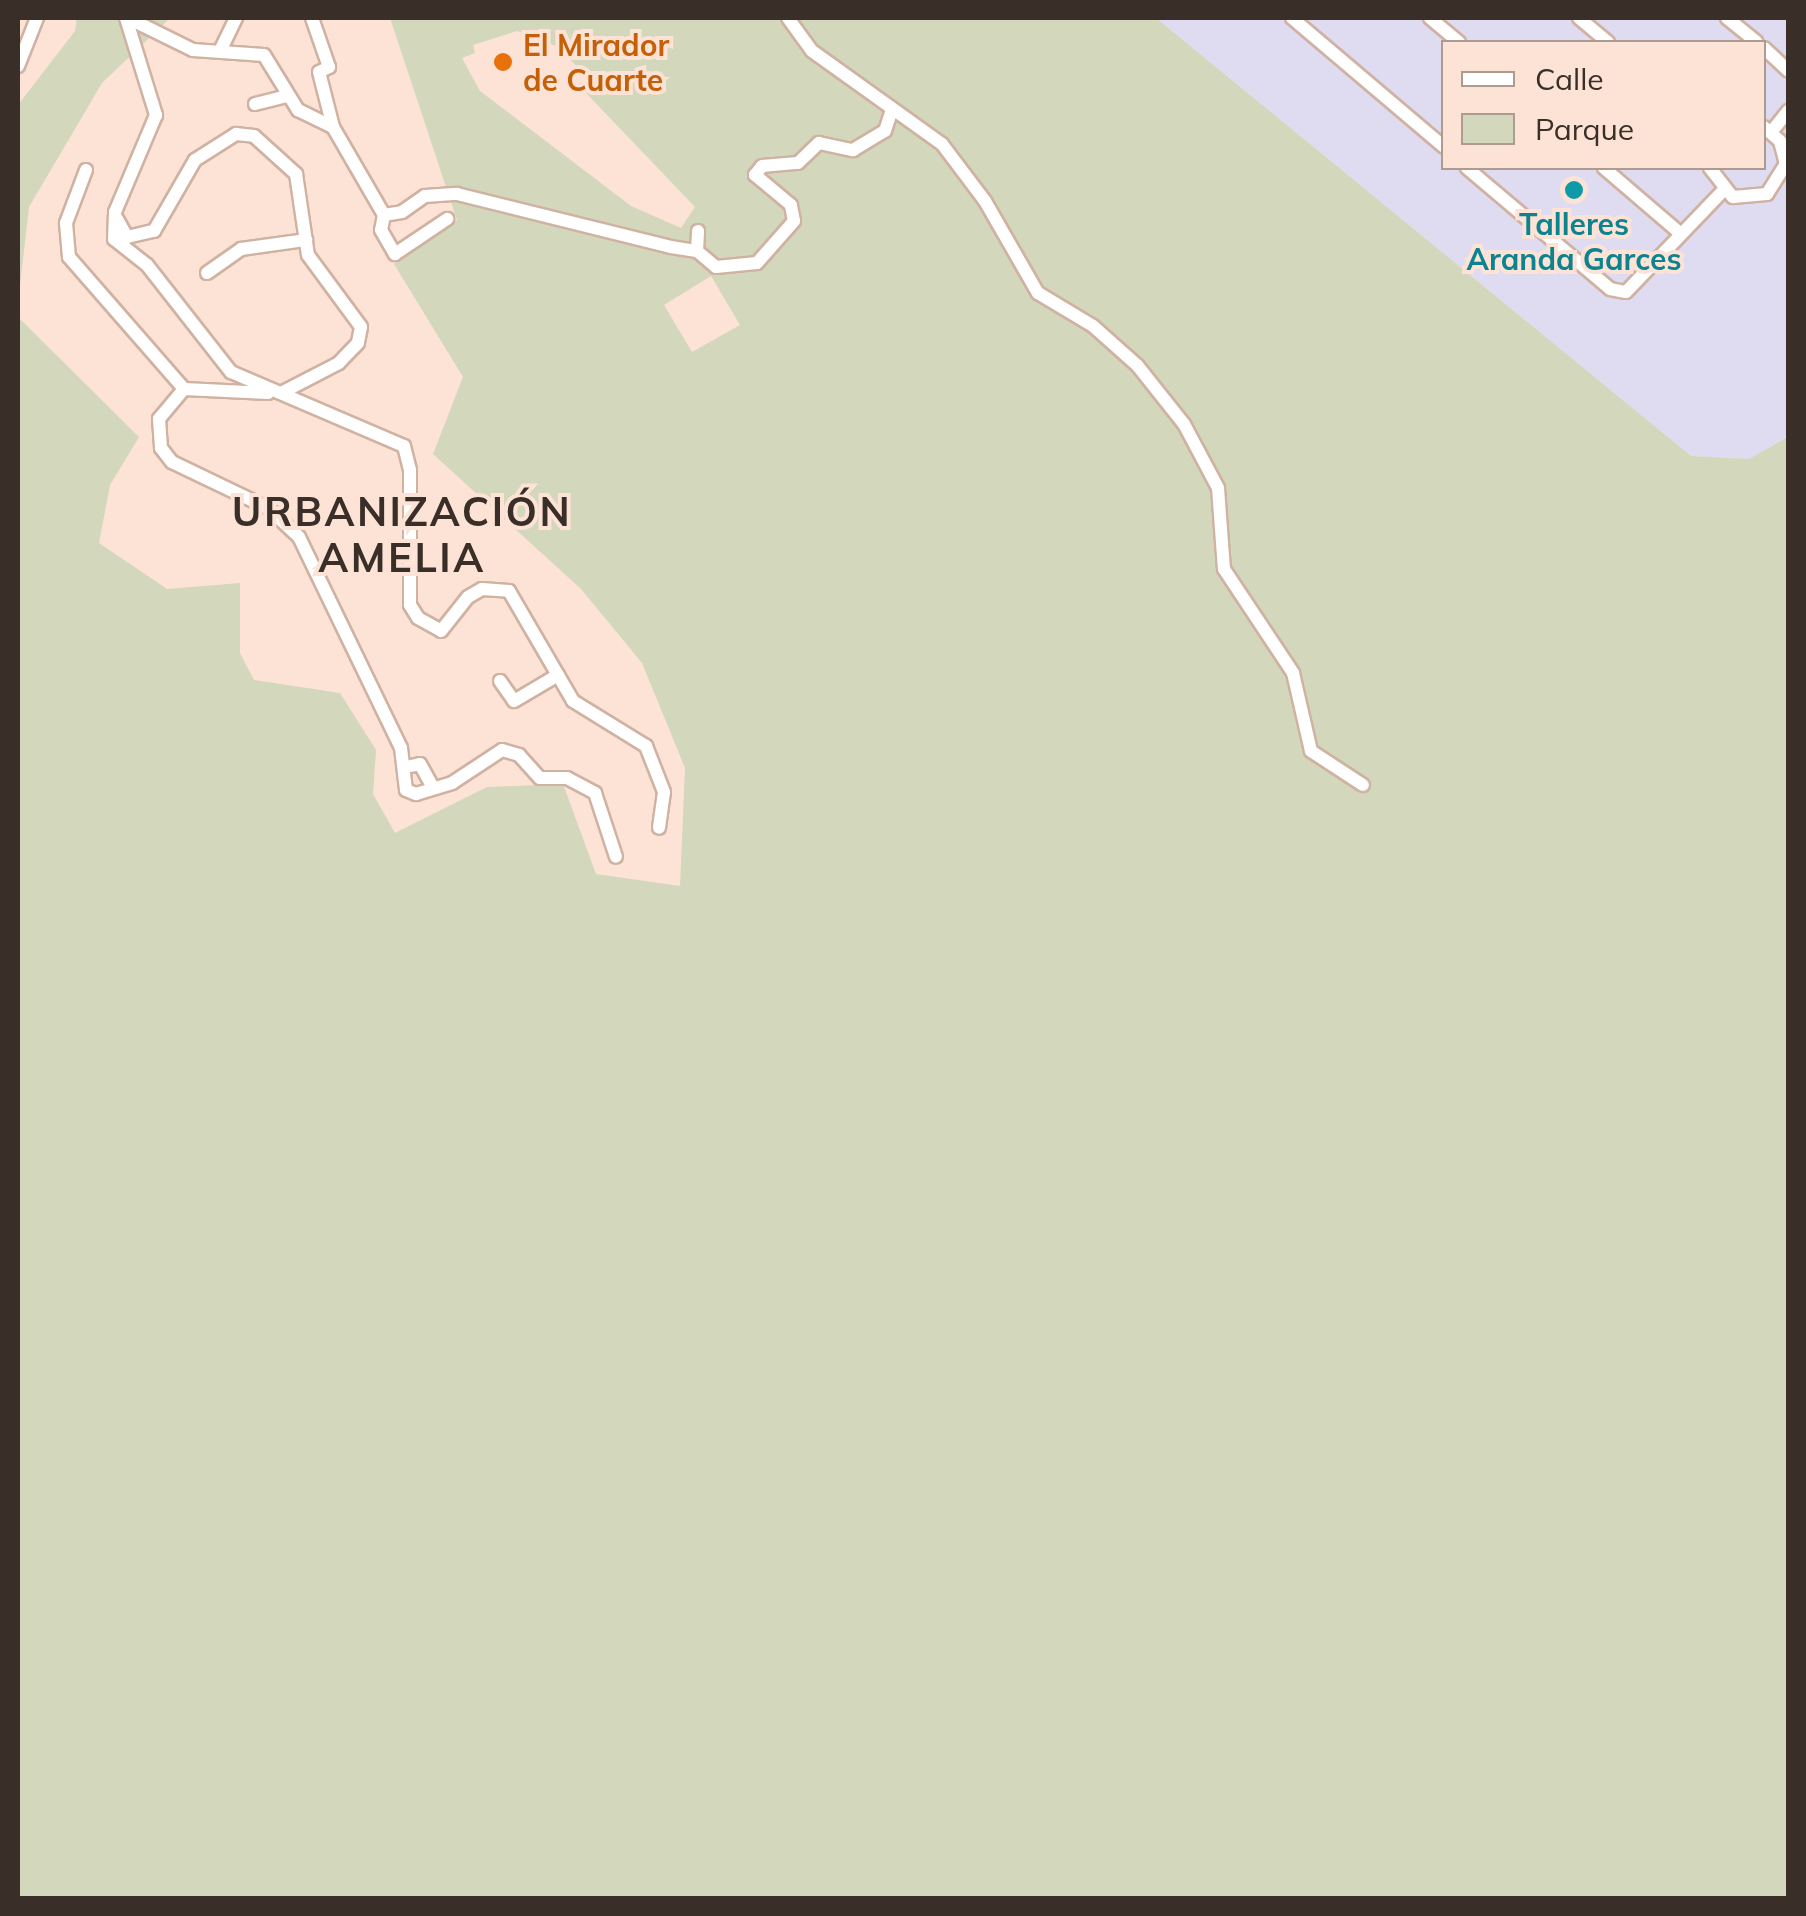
<!DOCTYPE html>
<html>
<head>
<meta charset="utf-8">
<style>
	body { margin:0 }
	#map { position:relative; width:1806px; height:1916px; overflow:hidden; background:#fce3d6; font-family:Mulish,sans-serif }
	div>[style] { position:absolute }
	.industrial>* { inset:0; background:#dfdbf1 }
	.green>* { inset:0; background:#d3d7bb }
	.roads { filter:drop-shadow(2px 0 #d0b2a2) drop-shadow(-2px 0 #d0b2a2) drop-shadow(0 2px #d0b2a2) drop-shadow(0 -2px #d0b2a2) }
	.minor>* { height:12px; margin:-6px; padding:0 6px; transform-origin:6px; border-radius:6px; background:#fff }
	.dots>* { width:28px; height:28px; translate:-50% -50%; box-sizing:border-box; border:5px solid #fce3d6; border-radius:50% }
	span { translate:-50% -50%; white-space:nowrap; text-align:center; line-height:1.15; -webkit-text-stroke:8px #fce3d6; paint-order:stroke }
	.food-label { font-size:30px; color:#c56008; font-weight:700 }
	.left { translate:0 -50%; text-align:left }
	.culture-label { font-size:30px; color:#0d838f; font-weight:700 }
	.district-label { font-size:40px; color:#3a2f28; font-weight:700; letter-spacing:2.5px }
	.frame { position:absolute; inset:0; border:20px solid #3a2f28; pointer-events:none }
	.legend { position:absolute; left:1441px; top:40px; width:325px; height:130px; box-sizing:border-box; background:#fce3d6; border:2px solid #ae9b90; margin:0; padding:12px 18px; list-style:none; font-size:30px; color:#3a2f28 }
	.legend li { display:flex; align-items:center; gap:20px; height:50px }
	.legend b { width:50px; border:2px solid #ae9b90 }
</style>
</head>
<body>
<div id="map">
	<div class="industrial">
		<i style="clip-path:polygon(evenodd,1156px 18px,1788px 18px,1788px 437px,1749px 459px,1691px 456px,1156px 18px,1444px 42px,1764px 42px,1764px 168px,1444px 168px,1444px 42px)"></i>
	</div>
	<div class="green">
		<i style="clip-path:polygon(77px 18px,170px 18px,102px 83px,29px 207px,18px 303px,18px 105px,75px 31px)"></i>
		<i style="clip-path:polygon(evenodd,390px 18px,1156px 18px,1691px 456px,1749px 459px,1788px 437px,1788px 1898px,18px 1898px,18px 317px,139px 437px,110px 485px,99px 543px,167px 589px,240px 583px,240px 653px,254px 680px,340px 693px,376px 750px,373px 794px,395px 833px,487px 787px,563px 784px,596px 874px,680px 886px,685px 768px,642px 663px,581px 589px,433px 454px,463px 377px,394px 264px,457px 220px,390px 18px,517px 31px,558px 47px,589px 79px,587px 94px,695px 207px,681px 228px,631px 206px,480px 91px,462px 58px,475px 53px,473px 45px,517px 31px,390px 18px,711px 276px,740px 325px,692px 352px,664px 305px,711px 276px)"></i>
	</div>
	<div class="roads">
		<div class="minor">
			<i style="left:126px;top:18px;width:102px;rotate:72.8deg"></i>
			<i style="left:156px;top:115px;width:105px;rotate:112.9deg"></i>
			<i style="left:115px;top:212px;width:27px;rotate:92deg"></i>
			<i style="left:114px;top:239px;width:42px;rotate:38.2deg"></i>
			<i style="left:147px;top:265px;width:136px;rotate:51.9deg"></i>
			<i style="left:231px;top:372px;width:188px;rotate:23.2deg"></i>
			<i style="left:404px;top:446px;width:25px;rotate:76deg"></i>
			<i style="left:410px;top:470px;width:135px;rotate:90deg"></i>
			<i style="left:410px;top:605px;width:15px;rotate:58deg"></i>
			<i style="left:418px;top:618px;width:26px;rotate:29deg"></i>
			<i style="left:441px;top:631px;width:43px;rotate:-51.5deg"></i>
			<i style="left:468px;top:597px;width:16px;rotate:-30deg"></i>
			<i style="left:482px;top:589px;width:27px;rotate:4deg"></i>
			<i style="left:509px;top:591px;width:127px;rotate:59.8deg"></i>
			<i style="left:573px;top:701px;width:86px;rotate:31.7deg"></i>
			<i style="left:646px;top:746px;width:49px;rotate:68.6deg"></i>
			<i style="left:664px;top:792px;width:36px;rotate:98deg"></i>
			<i style="left:128px;top:18px;width:72px;rotate:26.2deg"></i>
			<i style="left:193px;top:50px;width:71px;rotate:4deg"></i>
			<i style="left:264px;top:55px;width:65px;rotate:58.3deg"></i>
			<i style="left:298px;top:110px;width:39px;rotate:26deg"></i>
			<i style="left:312px;top:18px;width:52px;rotate:70.9deg"></i>
			<i style="left:329px;top:67px;width:11px;rotate:153deg"></i>
			<i style="left:319px;top:72px;width:57px;rotate:75.7deg"></i>
			<i style="left:333px;top:127px;width:102px;rotate:59.9deg"></i>
			<i style="left:788px;top:18px;width:41px;rotate:54deg"></i>
			<i style="left:812px;top:51px;width:160px;rotate:35.6deg"></i>
			<i style="left:942px;top:144px;width:71px;rotate:53deg"></i>
			<i style="left:985px;top:201px;width:106px;rotate:60.1deg"></i>
			<i style="left:1038px;top:293px;width:64px;rotate:31deg"></i>
			<i style="left:1093px;top:326px;width:59px;rotate:41.6deg"></i>
			<i style="left:1137px;top:365px;width:75px;rotate:51.5deg"></i>
			<i style="left:1184px;top:424px;width:72px;rotate:62deg"></i>
			<i style="left:1218px;top:488px;width:81px;rotate:85.8deg"></i>
			<i style="left:1224px;top:569px;width:125px;rotate:56.4deg"></i>
			<i style="left:1293px;top:673px;width:80px;rotate:77deg"></i>
			<i style="left:1311px;top:751px;width:62px;rotate:33.2deg"></i>
			<i style="left:1292px;top:18px;width:199px;rotate:40.3deg"></i>
			<i style="left:1430px;top:18px;width:38px;rotate:40deg"></i>
			<i style="left:1579px;top:18px;width:38px;rotate:40deg"></i>
			<i style="left:1727px;top:18px;width:38px;rotate:39deg"></i>
			<i style="left:1764px;top:48px;width:33px;rotate:43deg"></i>
			<i style="left:220px;top:51px;width:37px;rotate:-64deg"></i>
			<i style="left:18px;top:66px;width:52px;rotate:-68.4deg"></i>
			<i style="left:255px;top:104px;width:33px;rotate:-14deg"></i>
			<i style="left:1772px;top:131px;width:26px;rotate:-51deg"></i>
			<i style="left:1467px;top:168px;width:187px;rotate:40.2deg"></i>
			<i style="left:1610px;top:289px;width:16px;rotate:11deg"></i>
			<i style="left:1626px;top:292px;width:140px;rotate:-46.2deg"></i>
			<i style="left:1604px;top:168px;width:101px;rotate:40.6deg"></i>
			<i style="left:1710px;top:168px;width:37px;rotate:52deg"></i>
			<i style="left:1733px;top:197px;width:34px;rotate:-5deg"></i>
			<i style="left:1767px;top:194px;width:36px;rotate:-58deg"></i>
			<i style="left:1786px;top:164px;width:24px;rotate:-105deg"></i>
			<i style="left:1780px;top:141px;width:21px;rotate:-139deg"></i>
			<i style="left:86px;top:170px;width:57px;rotate:110.7deg"></i>
			<i style="left:66px;top:223px;width:34px;rotate:85deg"></i>
			<i style="left:69px;top:257px;width:175px;rotate:48.9deg"></i>
			<i style="left:384px;top:215px;width:18px;rotate:-9deg"></i>
			<i style="left:402px;top:212px;width:28px;rotate:-35deg"></i>
			<i style="left:425px;top:196px;width:32px;rotate:-4deg"></i>
			<i style="left:457px;top:194px;width:220px;rotate:13.9deg"></i>
			<i style="left:671px;top:247px;width:26px;rotate:9deg"></i>
			<i style="left:697px;top:251px;width:20px;rotate:-87deg"></i>
			<i style="left:384px;top:215px;width:15px;rotate:101deg"></i>
			<i style="left:381px;top:230px;width:28px;rotate:60deg"></i>
			<i style="left:395px;top:254px;width:63px;rotate:-33.9deg"></i>
			<i style="left:117px;top:219px;width:21px;rotate:61deg"></i>
			<i style="left:127px;top:237px;width:28px;rotate:-13deg"></i>
			<i style="left:154px;top:231px;width:82px;rotate:-60deg"></i>
			<i style="left:195px;top:160px;width:49px;rotate:-32.4deg"></i>
			<i style="left:236px;top:134px;width:18px;rotate:6deg"></i>
			<i style="left:254px;top:136px;width:57px;rotate:42.1deg"></i>
			<i style="left:296px;top:174px;width:82px;rotate:81.6deg"></i>
			<i style="left:308px;top:255px;width:89px;rotate:53.6deg"></i>
			<i style="left:361px;top:327px;width:16px;rotate:101deg"></i>
			<i style="left:358px;top:343px;width:28px;rotate:134deg"></i>
			<i style="left:339px;top:363px;width:65px;rotate:152.7deg"></i>
			<i style="left:697px;top:251px;width:25px;rotate:40deg"></i>
			<i style="left:716px;top:267px;width:41px;rotate:-5.6deg"></i>
			<i style="left:757px;top:263px;width:56px;rotate:-48.6deg"></i>
			<i style="left:794px;top:221px;width:16px;rotate:-101deg"></i>
			<i style="left:791px;top:205px;width:47px;rotate:-140.2deg"></i>
			<i style="left:755px;top:175px;width:11px;rotate:-52deg"></i>
			<i style="left:762px;top:166px;width:36px;rotate:-5deg"></i>
			<i style="left:798px;top:163px;width:29px;rotate:-44deg"></i>
			<i style="left:819px;top:143px;width:35px;rotate:12deg"></i>
			<i style="left:853px;top:150px;width:37px;rotate:-31deg"></i>
			<i style="left:885px;top:131px;width:23px;rotate:-72deg"></i>
			<i style="left:207px;top:273px;width:42px;rotate:-35.2deg"></i>
			<i style="left:241px;top:249px;width:66px;rotate:-7.9deg"></i>
			<i style="left:268px;top:393px;width:84px;rotate:-177.3deg"></i>
			<i style="left:184px;top:389px;width:39px;rotate:130deg"></i>
			<i style="left:159px;top:419px;width:29px;rotate:86deg"></i>
			<i style="left:161px;top:448px;width:18px;rotate:52deg"></i>
			<i style="left:172px;top:462px;width:106px;rotate:25.6deg"></i>
			<i style="left:268px;top:508px;width:42px;rotate:43.1deg"></i>
			<i style="left:299px;top:537px;width:234px;rotate:64.2deg"></i>
			<i style="left:401px;top:748px;width:42px;rotate:83.2deg"></i>
			<i style="left:406px;top:790px;width:11px;rotate:22deg"></i>
			<i style="left:416px;top:794px;width:38px;rotate:-17deg"></i>
			<i style="left:452px;top:783px;width:60px;rotate:-33.4deg"></i>
			<i style="left:502px;top:750px;width:18px;rotate:16deg"></i>
			<i style="left:519px;top:755px;width:31px;rotate:48deg"></i>
			<i style="left:540px;top:778px;width:27px"></i>
			<i style="left:567px;top:778px;width:32px;rotate:28deg"></i>
			<i style="left:595px;top:793px;width:67px;rotate:71.8deg"></i>
			<i style="left:500px;top:681px;width:24px;rotate:55deg"></i>
			<i style="left:514px;top:701px;width:51px;rotate:-30.6deg"></i>
			<i style="left:406px;top:767px;width:14px;rotate:-12deg"></i>
			<i style="left:420px;top:764px;width:26px;rotate:61deg"></i>
		</div>
	</div>
	<div class="dots">
		<i style="left:503px;top:62px;background:#e8710a"></i>
		<i style="left:1574px;top:190px;background:#0f9aa8"></i>
	</div>
	<div class="food-label">
		<span class="left" style="left:523px;top:62px">El Mirador<br>de Cuarte</span>
	</div>
	<div class="culture-label">
		<span style="left:1574px;top:241px">Talleres<br>Aranda Garces</span>
	</div>
	<div class="district-label">
		<span style="left:402px;top:534px">URBANIZACIÓN<br>AMELIA</span>
	</div>
	<div class="frame"></div>
	<ul class="legend">
	<li><b style="height:12px;background:#fff"></b>Calle</li>
	<li><b style="height:28px;background:#d3d7bb"></b>Parque</li>
	</ul>
</div>
</body>
</html>
